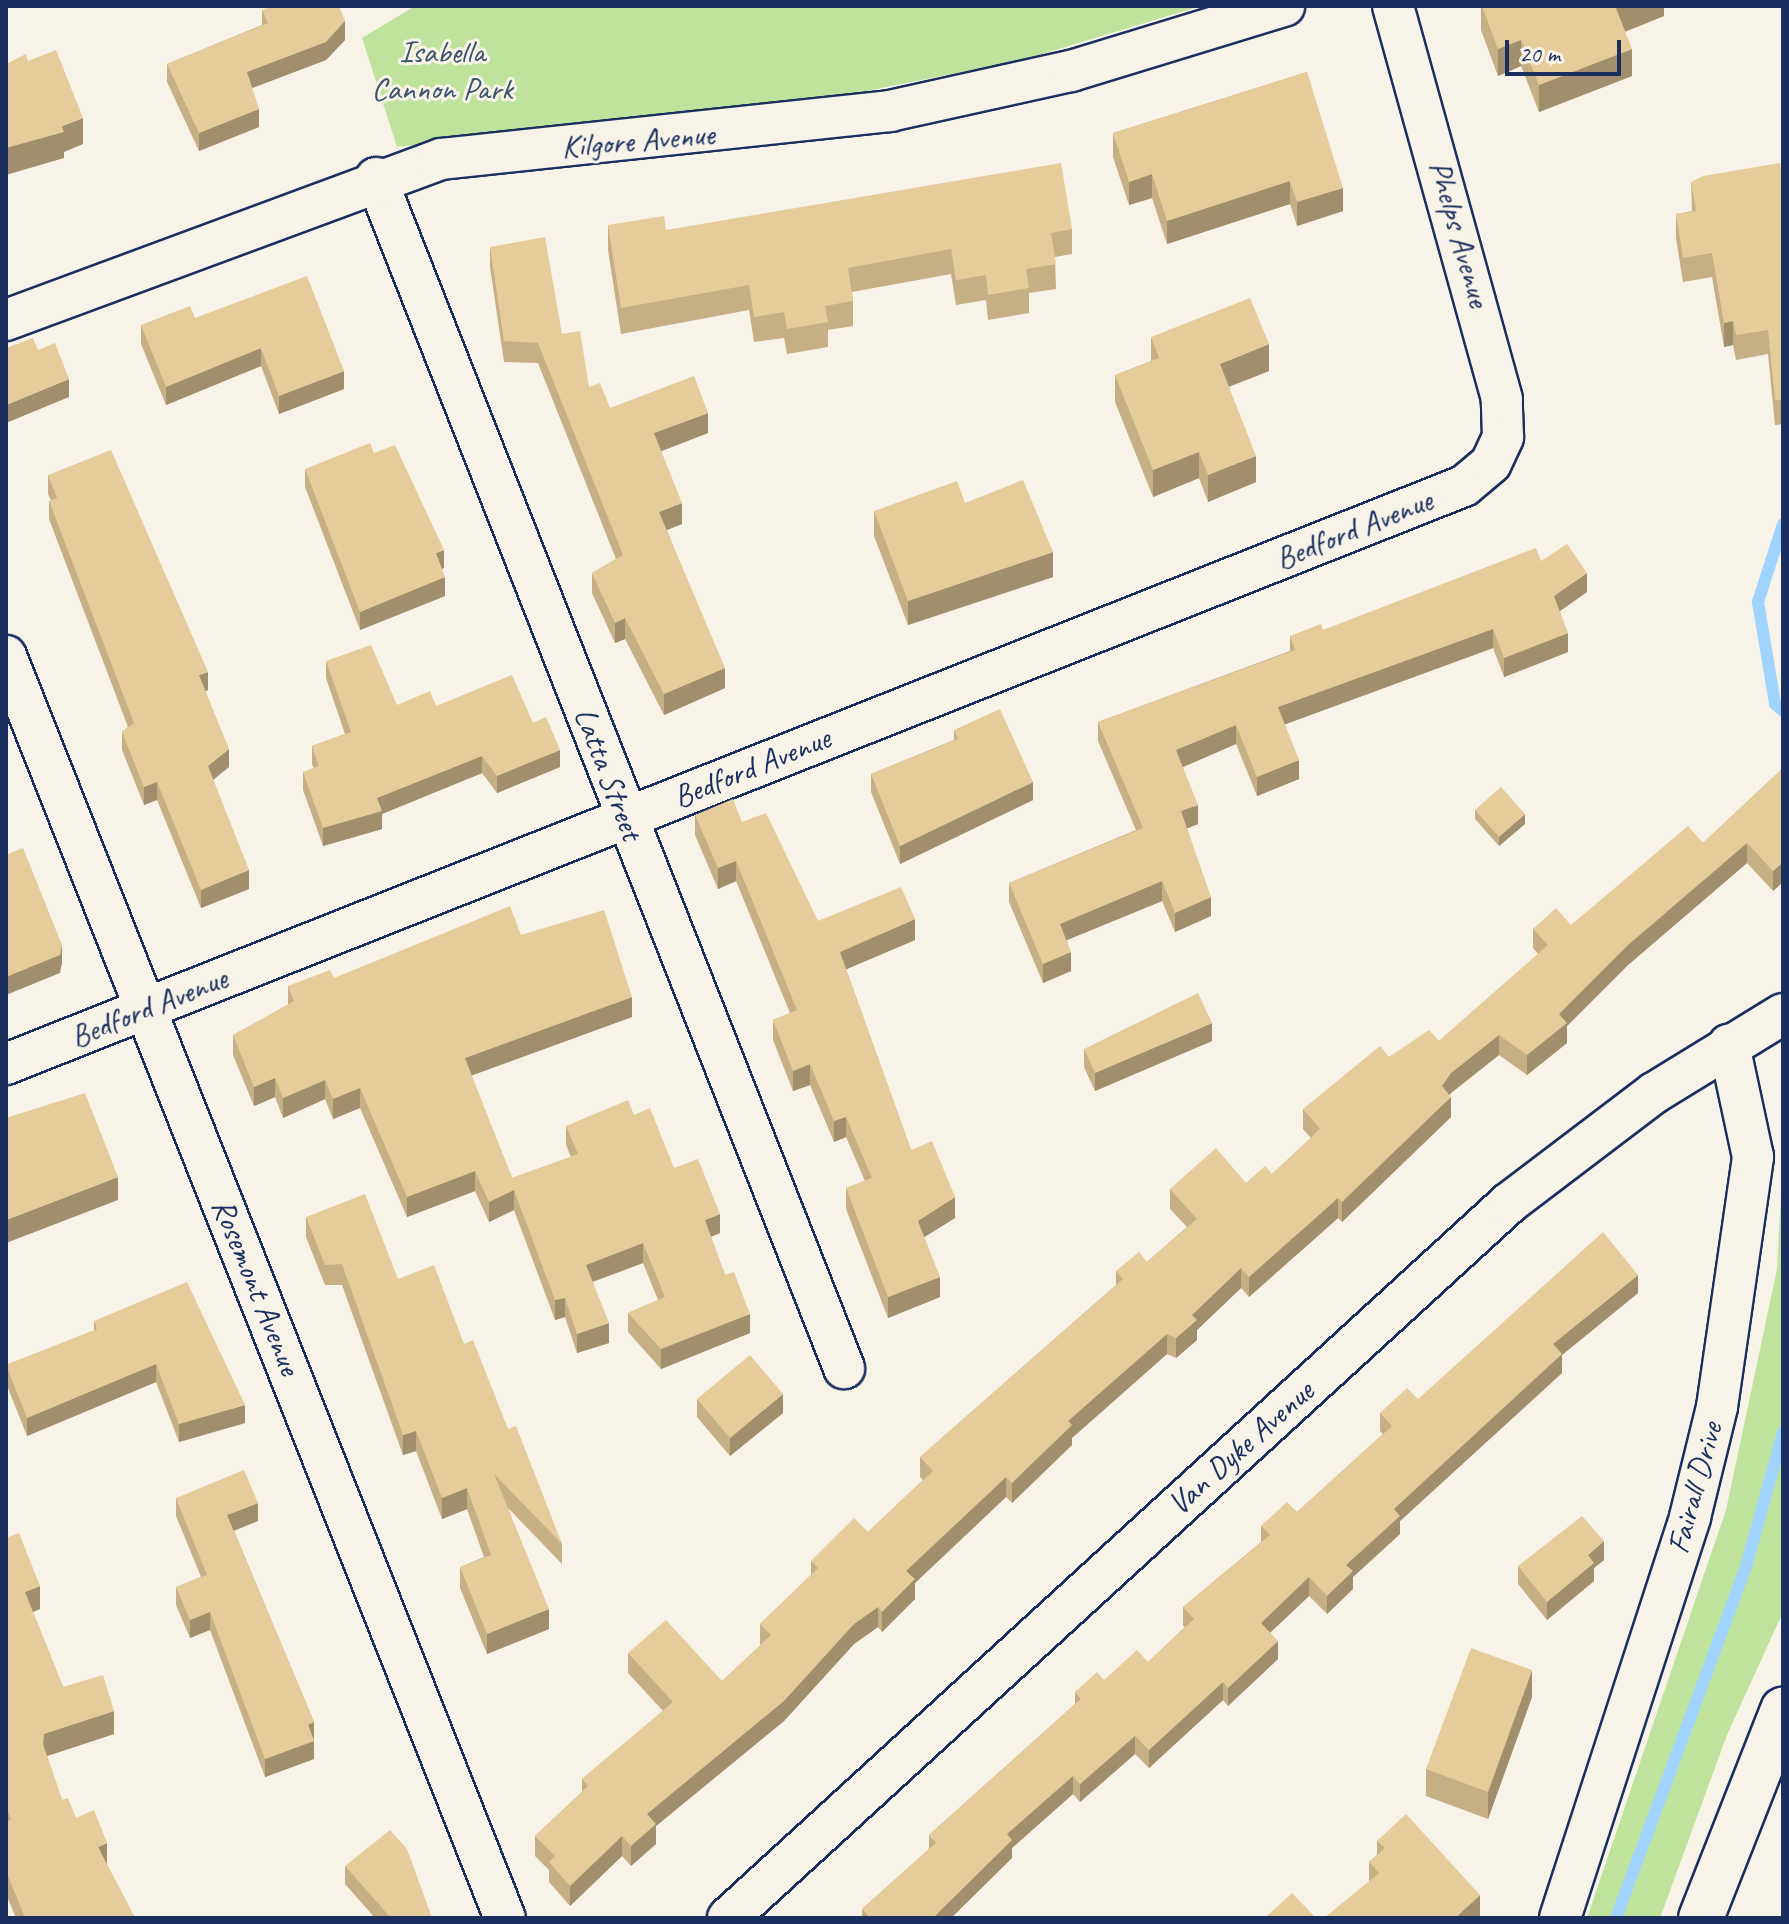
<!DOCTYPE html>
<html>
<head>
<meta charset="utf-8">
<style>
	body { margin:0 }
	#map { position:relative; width:1789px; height:1924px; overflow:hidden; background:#f7f3e8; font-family:Caveat,sans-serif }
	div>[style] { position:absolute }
	.green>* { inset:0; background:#bfe39d }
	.stream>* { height:12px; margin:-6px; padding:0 6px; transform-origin:6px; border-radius:6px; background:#9fd4fe }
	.roads { filter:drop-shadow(2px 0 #1b2f5e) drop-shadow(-2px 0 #1b2f5e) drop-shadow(0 2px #1b2f5e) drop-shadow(0 -2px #1b2f5e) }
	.minor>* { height:40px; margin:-20px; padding:0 20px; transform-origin:20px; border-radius:20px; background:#f7f3e8 }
	.tertiary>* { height:44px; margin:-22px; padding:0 22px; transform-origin:22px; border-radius:22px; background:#f7f3e8 }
	.wall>* { inset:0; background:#c6af85 }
	.shaded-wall>* { inset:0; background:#a18e6c }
	.building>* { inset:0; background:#e6cb9b }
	span { translate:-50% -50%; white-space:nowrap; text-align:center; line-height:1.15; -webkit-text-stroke:6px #f7f3e8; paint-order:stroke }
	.park-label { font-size:32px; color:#3c536b }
	.street-label { font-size:32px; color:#1b2f5e }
	.frame { position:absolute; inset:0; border:8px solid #1b2f5e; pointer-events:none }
	.scale { position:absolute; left:1505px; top:40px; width:116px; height:36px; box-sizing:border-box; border:4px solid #1b2f5e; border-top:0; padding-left:10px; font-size:24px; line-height:28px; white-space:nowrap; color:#1b2f5e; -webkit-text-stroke:6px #f7f3e8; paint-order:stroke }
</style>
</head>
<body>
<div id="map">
	<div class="green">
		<i style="clip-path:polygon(415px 6px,1201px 6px,1022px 60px,831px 98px,397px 147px,362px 38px)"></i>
		<i style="clip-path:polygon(1783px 1158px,1783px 1612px,1727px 1735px,1660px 1918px,1587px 1918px,1726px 1510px,1777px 1269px)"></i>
	</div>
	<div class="stream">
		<i style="left:1783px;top:524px;width:82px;rotate:107.8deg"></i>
		<i style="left:1758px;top:602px;width:103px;rotate:80.5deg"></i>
		<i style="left:1775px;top:704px;width:11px;rotate:41deg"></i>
		<i style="left:1616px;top:1918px;width:378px;rotate:-69.7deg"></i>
		<i style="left:1747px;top:1563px;width:136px;rotate:-74.6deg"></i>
	</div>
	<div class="roads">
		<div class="minor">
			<i style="left:376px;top:178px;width:1279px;rotate:68.53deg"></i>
			<i style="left:6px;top:320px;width:464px;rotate:-20.3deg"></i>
			<i style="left:441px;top:159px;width:452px;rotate:-6.1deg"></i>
			<i style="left:890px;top:111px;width:185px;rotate:-12.5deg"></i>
			<i style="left:1071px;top:71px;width:223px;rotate:-17deg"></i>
			<i style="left:6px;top:656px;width:1357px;rotate:68.43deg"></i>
			<i style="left:6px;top:1064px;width:1568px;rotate:-21.63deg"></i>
			<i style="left:1464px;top:486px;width:35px;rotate:-40deg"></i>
			<i style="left:1491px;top:463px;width:29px;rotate:-65deg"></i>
			<i style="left:1503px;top:437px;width:38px;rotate:-92deg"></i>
			<i style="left:1502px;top:399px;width:408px;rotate:-105.5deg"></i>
			<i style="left:728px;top:1918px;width:1059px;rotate:-42.47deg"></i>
			<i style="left:1509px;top:1203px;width:182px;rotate:-37.2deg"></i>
			<i style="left:1654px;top:1093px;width:151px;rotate:-31.5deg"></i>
			<i style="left:1560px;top:1918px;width:422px;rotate:-72deg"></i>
			<i style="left:1690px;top:1517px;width:113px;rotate:-76.2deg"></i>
			<i style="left:1717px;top:1407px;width:253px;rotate:-81.8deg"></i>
			<i style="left:1753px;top:1157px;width:115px;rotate:-102.1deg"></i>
		</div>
		<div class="tertiary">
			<i style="left:1701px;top:1918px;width:224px;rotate:-68.5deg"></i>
		</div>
	</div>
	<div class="wall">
		<i style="clip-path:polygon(1481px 6px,1664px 6px,1664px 16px,1625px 32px,1632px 76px,1539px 112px,1521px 66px,1498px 76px,1481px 30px)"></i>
		<i style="clip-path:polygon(262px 10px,345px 40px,326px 60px,252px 88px,259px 127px,199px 151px,167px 82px,167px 64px,262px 25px)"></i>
		<i style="clip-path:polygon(1307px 72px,1343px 211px,1297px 226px,1290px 204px,1167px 244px,1152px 198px,1129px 205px,1113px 157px,1113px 133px)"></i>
		<i style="clip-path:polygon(1783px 179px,1783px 424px,1775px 425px,1768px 354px,1736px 360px,1733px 345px,1724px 347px,1712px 277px,1683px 282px,1676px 238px,1676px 214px,1692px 211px,1691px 182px)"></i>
		<i style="clip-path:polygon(608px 225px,666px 230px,1072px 229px,1072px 254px,1055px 257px,1056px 289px,1029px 293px,1029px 313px,988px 320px,986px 300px,956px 305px,951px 274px,852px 292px,853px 301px,853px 326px,828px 330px,828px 347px,787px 354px,784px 338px,754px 342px,749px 310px,621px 334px,608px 250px)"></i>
		<i style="clip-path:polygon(490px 247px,562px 334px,589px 387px,610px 408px,708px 433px,661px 451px,682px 524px,667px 530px,725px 688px,664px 715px,625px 639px,615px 643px,592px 593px,592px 573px,616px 559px,538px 363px,504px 362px,490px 267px)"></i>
		<i style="clip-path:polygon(195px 318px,344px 389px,279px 414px,261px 366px,166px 405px,141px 344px,141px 325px)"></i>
		<i style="clip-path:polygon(1151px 337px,1269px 371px,1229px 387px,1256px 482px,1208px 502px,1199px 478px,1153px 497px,1115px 402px,1115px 375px,1151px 361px)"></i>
		<i style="clip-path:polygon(374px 453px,444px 568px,442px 569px,445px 596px,360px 630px,305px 487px,305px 469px)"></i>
		<i style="clip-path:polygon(48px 475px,208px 690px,205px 691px,229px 767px,213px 779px,249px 889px,201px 908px,157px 800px,144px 805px,122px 750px,122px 732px,128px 727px,49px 519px,49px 501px,51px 500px,48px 494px)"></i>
		<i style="clip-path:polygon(965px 503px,1053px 577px,908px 625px,874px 536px,874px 511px)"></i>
		<i style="clip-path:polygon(1541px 561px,1587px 592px,1560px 611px,1568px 652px,1504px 677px,1493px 648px,1285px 724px,1299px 779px,1257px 796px,1236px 744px,1183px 767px,1198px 824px,1187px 828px,1211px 916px,1175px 932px,1162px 901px,1067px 940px,1071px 971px,1043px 983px,1009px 902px,1009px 883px,1136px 830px,1098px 741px,1098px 722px,1290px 651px,1290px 636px,1323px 630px)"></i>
		<i style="clip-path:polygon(326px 661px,397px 705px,436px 706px,533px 723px,560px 767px,497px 793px,482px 773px,382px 814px,382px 829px,323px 846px,303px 790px,303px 772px,314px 769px,312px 764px,312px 746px,345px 734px,326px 678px)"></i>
		<i style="clip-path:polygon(954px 730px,1033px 800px,900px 864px,871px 792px,871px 774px,954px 740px)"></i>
		<i style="clip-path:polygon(1783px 768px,1773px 891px,1747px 863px,1628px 965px,1567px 1026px,1567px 1043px,1527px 1075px,1499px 1055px,1451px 1093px,1449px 1095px,1451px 1117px,1342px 1222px,1338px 1218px,1249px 1297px,1241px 1288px,1197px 1330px,1197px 1340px,1176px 1358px,1167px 1354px,1072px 1438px,1072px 1445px,1012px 1503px,1006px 1497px,915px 1583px,915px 1599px,882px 1632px,878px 1627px,854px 1644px,784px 1721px,656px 1826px,656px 1844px,631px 1866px,622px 1856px,570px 1906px,549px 1882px,549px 1870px,535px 1856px,535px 1836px,582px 1792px,582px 1779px,663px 1711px,628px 1673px,628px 1653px,722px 1681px,761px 1645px,760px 1644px,760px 1624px,811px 1575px,811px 1561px,868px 1532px,923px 1480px,920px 1477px,920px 1457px,1116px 1285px,1116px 1271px,1147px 1262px,1187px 1227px,1170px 1209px,1170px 1189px,1246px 1183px,1272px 1174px,1311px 1138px,1303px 1129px,1303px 1109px,1389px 1057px,1439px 1041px,1538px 954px,1533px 948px,1533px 929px,1571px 925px,1703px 843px)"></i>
		<i style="clip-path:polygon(1475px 810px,1525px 824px,1499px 846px,1475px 819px)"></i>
		<i style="clip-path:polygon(695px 815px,742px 822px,818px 921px,915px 940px,846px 969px,911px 1150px,955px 1218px,924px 1237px,940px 1297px,888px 1318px,846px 1209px,846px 1188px,865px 1181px,846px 1137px,834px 1142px,810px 1085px,793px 1091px,773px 1040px,773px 1020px,790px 1013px,736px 881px,718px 889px,695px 835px)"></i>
		<i style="clip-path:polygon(521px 935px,632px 1017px,471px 1075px,512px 1178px,571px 1157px,566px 1145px,566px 1126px,634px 1115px,674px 1168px,720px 1233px,711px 1237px,725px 1275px,750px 1333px,661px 1369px,628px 1332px,628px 1313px,658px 1300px,643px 1263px,593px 1282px,609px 1343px,577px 1353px,565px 1317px,555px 1320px,514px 1210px,489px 1222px,475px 1191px,407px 1217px,360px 1108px,333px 1119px,325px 1099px,283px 1118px,275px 1097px,254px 1106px,233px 1055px,233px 1035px,288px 1005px,288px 986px,334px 978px)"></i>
		<i style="clip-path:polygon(1212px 1041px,1095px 1091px,1084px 1067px,1084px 1049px)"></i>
		<i style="clip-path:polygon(306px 1217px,398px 1279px,464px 1344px,508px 1429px,562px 1544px,562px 1564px,508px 1508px,549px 1629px,487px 1654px,460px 1588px,460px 1567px,484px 1557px,467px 1509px,442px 1519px,416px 1451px,403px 1455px,342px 1285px,325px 1285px,306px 1237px)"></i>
		<i style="clip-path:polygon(1638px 1293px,1562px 1355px,1562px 1373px,1400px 1521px,1400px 1534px,1353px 1577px,1353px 1589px,1327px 1614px,1309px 1596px,1270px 1633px,1278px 1659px,1228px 1706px,1223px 1700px,1149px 1768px,1135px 1754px,1080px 1802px,1073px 1794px,1012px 1848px,1012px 1858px,951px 1918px,862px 1918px,862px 1909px,929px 1849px,929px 1835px,1075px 1704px,1075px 1692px,1148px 1662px,1185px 1627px,1183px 1626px,1183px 1607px,1261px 1542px,1261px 1526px,1297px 1512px,1383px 1434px,1380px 1431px,1380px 1413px,1418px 1399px)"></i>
		<i style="clip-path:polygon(94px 1321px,245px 1423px,179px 1442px,156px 1382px,27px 1436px,6px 1383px,6px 1365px,94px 1331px)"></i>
		<i style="clip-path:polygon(697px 1399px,783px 1413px,730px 1456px,697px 1417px)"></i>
		<i style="clip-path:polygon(176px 1498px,258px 1521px,234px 1531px,314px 1722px,314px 1759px,265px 1777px,210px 1630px,190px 1638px,176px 1605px,176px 1587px,201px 1577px,176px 1516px)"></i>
		<i style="clip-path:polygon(6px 1538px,40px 1609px,33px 1612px,63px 1687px,114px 1734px,47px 1756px,62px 1800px,76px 1818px,107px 1865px,135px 1918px,16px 1918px,6px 1894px)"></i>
		<i style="clip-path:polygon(1604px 1560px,1594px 1568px,1594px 1581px,1547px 1620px,1518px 1584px,1518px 1566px)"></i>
		<i style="clip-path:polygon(1532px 1697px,1488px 1819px,1426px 1796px,1426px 1769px)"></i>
		<i style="clip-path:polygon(1377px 1841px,1480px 1918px,1369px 1881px,1369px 1862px,1377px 1855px)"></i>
		<i style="clip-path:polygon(345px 1866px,432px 1918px,375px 1918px,345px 1884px)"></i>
	</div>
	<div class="shaded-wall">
		<i style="clip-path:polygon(1622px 6px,1664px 6px,1664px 16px,1616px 35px,1616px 8px)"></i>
		<i style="clip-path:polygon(345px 21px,345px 40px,326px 60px,247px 90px,247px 72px)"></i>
		<i style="clip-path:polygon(1521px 40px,1521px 66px,1498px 76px,1498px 49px)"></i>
		<i style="clip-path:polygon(1632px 49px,1632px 76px,1539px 112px,1539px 85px)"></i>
		<i style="clip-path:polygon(259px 109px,259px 127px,199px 151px,199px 133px)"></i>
		<i style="clip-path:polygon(83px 118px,83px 144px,64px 152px,64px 158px,6px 175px,6px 148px)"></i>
		<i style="clip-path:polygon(1152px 174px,1152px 198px,1129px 205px,1129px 182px)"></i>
		<i style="clip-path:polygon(1290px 181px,1290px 204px,1167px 244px,1167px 221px)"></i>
		<i style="clip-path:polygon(1343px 188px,1343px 211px,1297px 226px,1297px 202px)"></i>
		<i style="clip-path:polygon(1733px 321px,1733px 345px,1724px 347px,1724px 323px)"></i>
		<i style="clip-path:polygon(1269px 344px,1269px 371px,1220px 390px,1220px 364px)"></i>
		<i style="clip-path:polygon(261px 348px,261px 366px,166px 405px,166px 387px)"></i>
		<i style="clip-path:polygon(344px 371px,344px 389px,279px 414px,279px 396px)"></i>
		<i style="clip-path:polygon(69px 379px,69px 397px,6px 423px,6px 405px)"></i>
		<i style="clip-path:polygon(708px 413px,708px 433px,654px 454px,654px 433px)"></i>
		<i style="clip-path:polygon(1199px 452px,1199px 478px,1153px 497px,1153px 470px)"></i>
		<i style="clip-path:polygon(1256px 456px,1256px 482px,1208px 502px,1208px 475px)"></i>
		<i style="clip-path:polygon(682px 503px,682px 524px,659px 533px,659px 512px)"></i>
		<i style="clip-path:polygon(444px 550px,444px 568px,436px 571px,436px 553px)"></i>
		<i style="clip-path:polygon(1053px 552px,1053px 577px,908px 625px,908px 601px)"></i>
		<i style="clip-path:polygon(1587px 573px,1587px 592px,1554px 615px,1554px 596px)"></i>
		<i style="clip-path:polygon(445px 577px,445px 596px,360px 630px,360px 612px)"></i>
		<i style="clip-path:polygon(625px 618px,625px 639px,615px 643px,615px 623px)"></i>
		<i style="clip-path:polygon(1493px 629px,1493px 648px,1278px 727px,1278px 707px)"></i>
		<i style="clip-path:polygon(1568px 633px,1568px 652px,1504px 677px,1504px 658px)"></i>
		<i style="clip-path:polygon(725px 668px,725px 688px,664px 715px,664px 694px)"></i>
		<i style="clip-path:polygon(208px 672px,208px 690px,199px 694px,199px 675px)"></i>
		<i style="clip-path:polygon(1236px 725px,1236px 744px,1176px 770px,1176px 750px)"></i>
		<i style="clip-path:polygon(229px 749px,229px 767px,208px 784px,208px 766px)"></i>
		<i style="clip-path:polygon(560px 750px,560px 767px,497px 793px,497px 776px)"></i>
		<i style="clip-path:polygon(482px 756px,482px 773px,382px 814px,382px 829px,323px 846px,323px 828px,377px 798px)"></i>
		<i style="clip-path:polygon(1299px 760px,1299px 779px,1257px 796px,1257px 777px)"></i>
		<i style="clip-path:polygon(157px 782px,157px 800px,144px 805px,144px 787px)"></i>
		<i style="clip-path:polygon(1033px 782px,1033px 800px,900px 864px,900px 846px)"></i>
		<i style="clip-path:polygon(1198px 805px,1198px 824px,1181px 831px,1181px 811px)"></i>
		<i style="clip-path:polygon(1525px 814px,1525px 824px,1499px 846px,1499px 837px)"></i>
		<i style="clip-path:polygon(1747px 843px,1747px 863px,1628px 965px,1567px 1026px,1567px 1043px,1527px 1075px,1527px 1055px,1559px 1014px,1628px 945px)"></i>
		<i style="clip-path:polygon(736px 861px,736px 881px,718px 889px,718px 868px)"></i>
		<i style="clip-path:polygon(1783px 862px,1783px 882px,1773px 891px,1773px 871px)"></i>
		<i style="clip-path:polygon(249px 870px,249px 889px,201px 908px,201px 890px)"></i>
		<i style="clip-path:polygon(1162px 881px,1162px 901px,1060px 943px,1060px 924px)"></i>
		<i style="clip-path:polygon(1211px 897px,1211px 916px,1175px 932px,1175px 913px)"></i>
		<i style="clip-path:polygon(915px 919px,915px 940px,840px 972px,840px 952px)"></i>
		<i style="clip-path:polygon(62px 945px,62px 963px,60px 973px,6px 995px,6px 977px)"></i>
		<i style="clip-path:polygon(1071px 952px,1071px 971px,1043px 983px,1043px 964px)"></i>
		<i style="clip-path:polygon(632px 997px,632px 1017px,465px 1078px,465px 1058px)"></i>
		<i style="clip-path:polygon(1212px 1023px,1212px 1041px,1095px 1091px,1095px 1073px)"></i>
		<i style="clip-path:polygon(1499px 1035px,1499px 1055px,1451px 1093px,1442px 1105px,1451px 1097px,1451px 1117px,1342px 1222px,1342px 1202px,1442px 1086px,1451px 1073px)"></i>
		<i style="clip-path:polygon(810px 1064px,810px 1085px,793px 1091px,793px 1071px)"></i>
		<i style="clip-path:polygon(275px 1078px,275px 1097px,254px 1106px,254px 1087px)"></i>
		<i style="clip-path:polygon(325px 1080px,325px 1099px,283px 1118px,283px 1098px)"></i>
		<i style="clip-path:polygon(360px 1088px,360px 1108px,333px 1119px,333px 1099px)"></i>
		<i style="clip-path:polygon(846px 1117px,846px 1137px,834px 1142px,834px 1121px)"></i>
		<i style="clip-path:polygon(475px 1171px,475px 1191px,407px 1217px,407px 1197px)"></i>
		<i style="clip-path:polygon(118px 1177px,118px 1200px,6px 1243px,6px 1220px)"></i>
		<i style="clip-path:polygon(514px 1190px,514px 1210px,489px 1222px,489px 1202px)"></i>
		<i style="clip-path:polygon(955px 1197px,955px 1218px,918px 1241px,918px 1221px)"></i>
		<i style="clip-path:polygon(1338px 1198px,1338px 1218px,1249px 1297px,1249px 1277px)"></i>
		<i style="clip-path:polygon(720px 1214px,720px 1233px,705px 1239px,705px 1220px)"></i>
		<i style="clip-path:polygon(643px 1243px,643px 1263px,586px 1284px,586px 1265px)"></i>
		<i style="clip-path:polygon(1241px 1268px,1241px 1288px,1197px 1330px,1197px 1340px,1176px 1358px,1176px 1338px,1192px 1315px)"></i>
		<i style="clip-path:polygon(1638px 1275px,1638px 1293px,1562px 1355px,1562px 1373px,1400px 1521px,1400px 1534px,1353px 1577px,1353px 1589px,1327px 1614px,1327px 1596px,1346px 1565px,1394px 1509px,1553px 1344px)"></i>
		<i style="clip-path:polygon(940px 1277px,940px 1297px,888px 1318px,888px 1297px)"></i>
		<i style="clip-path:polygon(565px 1298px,565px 1317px,555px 1320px,555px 1300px)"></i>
		<i style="clip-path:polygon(750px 1314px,750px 1333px,661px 1369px,661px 1349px)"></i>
		<i style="clip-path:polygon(609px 1323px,609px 1343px,577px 1353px,577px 1334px)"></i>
		<i style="clip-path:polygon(1167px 1334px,1167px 1354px,1072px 1438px,1072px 1445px,1012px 1503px,1012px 1483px,1068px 1421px)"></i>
		<i style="clip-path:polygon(156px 1364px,156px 1382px,27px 1436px,27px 1418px)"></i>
		<i style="clip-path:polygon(783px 1394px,783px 1413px,730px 1456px,730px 1438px)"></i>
		<i style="clip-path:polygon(245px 1405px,245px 1423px,179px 1442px,179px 1424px)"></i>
		<i style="clip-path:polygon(416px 1431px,416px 1451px,403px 1455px,403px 1435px)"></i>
		<i style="clip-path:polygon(1006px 1477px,1006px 1497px,915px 1583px,915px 1599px,882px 1632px,882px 1612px,906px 1571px)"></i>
		<i style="clip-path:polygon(467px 1488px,467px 1509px,442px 1519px,442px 1498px)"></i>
		<i style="clip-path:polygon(258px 1503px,258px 1521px,227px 1533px,227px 1515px)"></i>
		<i style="clip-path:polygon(1604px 1541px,1604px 1560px,1594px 1568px,1594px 1581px,1547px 1620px,1547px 1602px,1588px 1555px)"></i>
		<i style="clip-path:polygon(1309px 1577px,1309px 1596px,1261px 1641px,1261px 1623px)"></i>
		<i style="clip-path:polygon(40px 1586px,40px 1609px,25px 1615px,25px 1592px)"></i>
		<i style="clip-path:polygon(878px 1607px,878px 1627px,854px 1644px,784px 1721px,656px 1826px,656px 1844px,631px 1866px,631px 1846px,647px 1814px,854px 1624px)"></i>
		<i style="clip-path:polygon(549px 1609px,549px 1629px,487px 1654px,487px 1634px)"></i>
		<i style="clip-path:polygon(210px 1612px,210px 1630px,190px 1638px,190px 1620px)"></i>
		<i style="clip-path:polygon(1278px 1641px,1278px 1659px,1228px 1706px,1228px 1688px)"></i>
		<i style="clip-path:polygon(1532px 1670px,1532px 1697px,1488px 1819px,1488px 1792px)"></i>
		<i style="clip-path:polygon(1223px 1682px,1223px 1700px,1149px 1768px,1149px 1750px)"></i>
		<i style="clip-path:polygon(114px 1711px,114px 1734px,44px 1757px,43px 1744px,44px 1734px)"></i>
		<i style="clip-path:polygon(314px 1722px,314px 1740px,308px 1725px)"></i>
		<i style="clip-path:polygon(1135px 1736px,1135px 1754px,1080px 1802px,1080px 1784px)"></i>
		<i style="clip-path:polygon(314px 1741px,314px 1759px,265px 1777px,265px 1759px)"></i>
		<i style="clip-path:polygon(1073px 1776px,1073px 1794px,1012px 1848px,1012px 1858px,951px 1918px,933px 1918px,1007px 1834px)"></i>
		<i style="clip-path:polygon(622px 1836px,622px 1856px,570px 1906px,570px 1886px)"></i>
		<i style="clip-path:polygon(107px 1843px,107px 1866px,98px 1847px)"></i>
		<i style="clip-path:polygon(1480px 1895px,1480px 1918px,1455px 1918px)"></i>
	</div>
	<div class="building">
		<i style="clip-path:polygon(273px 6px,339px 6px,345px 21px,326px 42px,247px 72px,259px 109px,199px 133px,167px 64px,268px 23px,262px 10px)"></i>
		<i style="clip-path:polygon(1482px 6px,1622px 6px,1616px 8px,1632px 49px,1539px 85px,1521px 40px,1498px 49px)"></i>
		<i style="clip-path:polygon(56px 50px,83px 118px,62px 126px,64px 132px,6px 148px,6px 64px,26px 54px,28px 61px)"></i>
		<i style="clip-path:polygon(1307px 72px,1343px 188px,1297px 202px,1290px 181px,1167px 221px,1152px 174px,1129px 182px,1113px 133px)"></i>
		<i style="clip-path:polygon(1061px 163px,1072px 229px,1051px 233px,1056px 264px,1026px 269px,1029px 288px,988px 295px,986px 275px,956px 280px,951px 249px,848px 268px,853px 301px,825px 306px,828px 322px,787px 329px,784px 312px,754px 317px,749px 285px,621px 308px,608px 225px,664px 216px,666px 230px)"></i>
		<i style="clip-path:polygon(1780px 163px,1783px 179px,1783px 400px,1775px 400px,1768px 330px,1736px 335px,1733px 321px,1724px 323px,1712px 253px,1683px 258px,1676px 214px,1696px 211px,1691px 182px,1703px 176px)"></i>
		<i style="clip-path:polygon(545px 237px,562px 334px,580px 331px,589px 387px,600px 383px,610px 408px,694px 376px,708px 413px,654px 433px,682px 503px,659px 512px,725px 668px,664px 694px,625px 618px,615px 623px,592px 573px,623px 555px,538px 343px,504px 341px,490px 247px)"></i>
		<i style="clip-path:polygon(307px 276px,344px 371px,279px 396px,261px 348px,166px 387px,141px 325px,190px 306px,195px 318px)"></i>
		<i style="clip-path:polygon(1250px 298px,1269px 344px,1220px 364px,1256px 456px,1208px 475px,1199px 452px,1153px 470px,1115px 375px,1159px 358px,1151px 337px)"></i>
		<i style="clip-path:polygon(33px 338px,38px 350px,55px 343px,69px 379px,6px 405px,6px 348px)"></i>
		<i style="clip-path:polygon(370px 443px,374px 453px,395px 445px,444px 550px,436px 553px,445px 577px,360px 612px,305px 469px)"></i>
		<i style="clip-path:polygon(111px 450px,208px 672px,199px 675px,229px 749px,208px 766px,249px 870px,201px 890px,157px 782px,144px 787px,122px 732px,134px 723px,49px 501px,57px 498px,48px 475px)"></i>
		<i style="clip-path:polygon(1023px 480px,1053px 552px,908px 601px,874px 511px,957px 481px,965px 503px)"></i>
		<i style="clip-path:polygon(1567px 544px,1587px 573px,1554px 596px,1568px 633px,1504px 658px,1493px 629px,1278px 707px,1299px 760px,1257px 777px,1236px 725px,1176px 750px,1198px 805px,1181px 811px,1211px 897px,1175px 913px,1162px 881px,1060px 924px,1071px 952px,1043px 964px,1009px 883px,1143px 828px,1098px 722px,1295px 650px,1290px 636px,1321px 624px,1323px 630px,1536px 548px,1541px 561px)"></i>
		<i style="clip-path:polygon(371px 645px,397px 705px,430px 691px,436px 706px,512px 675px,533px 723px,546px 717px,560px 750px,497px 776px,482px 756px,377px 798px,382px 811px,323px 828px,303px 772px,319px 766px,312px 746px,351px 732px,326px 661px)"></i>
		<i style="clip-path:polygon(1000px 709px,1033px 782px,900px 846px,871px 774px,958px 739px,954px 730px)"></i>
		<i style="clip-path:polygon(1783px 768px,1783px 862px,1773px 871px,1747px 843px,1628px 945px,1559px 1014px,1567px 1023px,1527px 1055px,1499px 1035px,1451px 1073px,1442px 1086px,1451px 1097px,1342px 1202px,1338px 1198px,1249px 1277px,1241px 1268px,1192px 1315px,1197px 1320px,1176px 1338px,1167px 1334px,1068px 1421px,1072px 1425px,1012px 1483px,1006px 1477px,906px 1571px,915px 1579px,882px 1612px,878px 1607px,854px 1624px,784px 1701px,647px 1814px,656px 1824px,631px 1846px,622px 1836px,570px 1886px,549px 1862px,555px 1856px,535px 1836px,588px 1786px,582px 1779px,673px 1702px,628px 1653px,666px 1620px,722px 1681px,771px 1635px,760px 1624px,818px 1568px,811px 1561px,854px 1518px,868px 1532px,933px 1471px,920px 1457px,1123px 1279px,1116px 1271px,1139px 1252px,1147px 1262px,1197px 1219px,1170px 1189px,1216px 1148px,1246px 1183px,1265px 1166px,1272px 1174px,1320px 1129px,1303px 1109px,1380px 1046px,1389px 1057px,1429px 1030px,1439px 1041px,1548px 945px,1533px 929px,1556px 908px,1571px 925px,1688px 826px,1703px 843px)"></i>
		<i style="clip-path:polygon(1501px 787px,1525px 814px,1499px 837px,1475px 810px)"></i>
		<i style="clip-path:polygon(733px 799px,742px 822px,766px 813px,818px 921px,901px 887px,915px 919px,840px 952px,911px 1150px,932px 1141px,955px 1197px,918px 1221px,940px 1277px,888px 1297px,846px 1188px,872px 1178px,846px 1117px,834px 1121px,810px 1064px,793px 1071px,773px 1020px,797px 1010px,736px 861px,718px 868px,695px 815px)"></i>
		<i style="clip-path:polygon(23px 848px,62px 945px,60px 955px,6px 977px,6px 855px)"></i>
		<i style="clip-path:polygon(510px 906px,521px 935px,604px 910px,632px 997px,465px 1058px,512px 1178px,578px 1154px,566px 1126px,628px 1100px,634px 1115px,650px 1108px,674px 1168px,698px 1159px,720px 1214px,705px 1220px,725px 1275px,734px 1272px,750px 1314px,661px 1349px,628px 1313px,665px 1297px,643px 1243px,586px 1265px,609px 1323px,577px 1334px,565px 1298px,555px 1300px,514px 1190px,489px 1202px,475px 1171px,407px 1197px,360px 1088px,333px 1099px,325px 1080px,283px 1098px,275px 1078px,254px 1087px,233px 1035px,294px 1001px,288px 986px,330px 970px,334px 978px)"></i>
		<i style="clip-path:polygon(1198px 993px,1212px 1023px,1095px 1073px,1084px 1049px)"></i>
		<i style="clip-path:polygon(85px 1093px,118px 1177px,6px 1220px,6px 1118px)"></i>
		<i style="clip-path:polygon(365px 1194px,398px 1279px,434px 1265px,464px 1344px,473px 1340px,508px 1429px,516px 1426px,562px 1544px,494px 1474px,549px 1609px,487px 1634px,460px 1567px,491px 1555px,467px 1488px,442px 1498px,416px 1431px,403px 1435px,342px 1264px,325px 1265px,306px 1217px)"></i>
		<i style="clip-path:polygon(1603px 1232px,1638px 1275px,1553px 1344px,1562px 1354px,1394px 1509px,1400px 1516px,1346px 1565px,1353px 1571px,1327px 1596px,1309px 1577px,1261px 1623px,1278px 1641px,1228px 1688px,1223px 1682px,1149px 1750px,1135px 1736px,1080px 1784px,1073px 1776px,1007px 1834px,1012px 1840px,933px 1918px,870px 1918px,862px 1909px,936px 1843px,929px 1835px,1081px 1699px,1075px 1692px,1097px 1672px,1104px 1680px,1137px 1650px,1148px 1662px,1194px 1619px,1183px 1607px,1270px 1535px,1261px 1526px,1287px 1502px,1297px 1512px,1392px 1426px,1380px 1413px,1407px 1388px,1418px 1399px)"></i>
		<i style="clip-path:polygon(187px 1282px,245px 1405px,179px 1424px,156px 1364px,27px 1418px,6px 1365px,97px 1329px,94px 1321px)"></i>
		<i style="clip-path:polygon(750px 1355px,783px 1394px,730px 1438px,697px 1399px)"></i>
		<i style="clip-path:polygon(244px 1470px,258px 1503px,227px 1515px,314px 1722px,308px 1725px,314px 1741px,265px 1759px,210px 1612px,190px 1620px,176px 1587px,207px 1575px,176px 1498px)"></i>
		<i style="clip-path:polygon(1582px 1516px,1604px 1541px,1588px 1555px,1594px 1563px,1547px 1602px,1518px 1566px)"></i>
		<i style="clip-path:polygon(19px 1533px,40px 1586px,25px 1592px,63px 1687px,103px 1675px,114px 1711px,44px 1734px,43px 1744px,62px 1800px,68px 1798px,76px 1818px,94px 1810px,107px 1843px,98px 1847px,135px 1918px,25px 1918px,6px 1871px,6px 1822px,11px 1820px,6px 1806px,6px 1538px)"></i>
		<i style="clip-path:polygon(1471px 1648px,1532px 1670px,1488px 1792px,1426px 1769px)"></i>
		<i style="clip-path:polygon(1406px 1814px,1480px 1895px,1455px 1918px,1324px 1918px,1379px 1873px,1369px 1862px,1385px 1848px,1377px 1841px)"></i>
		<i style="clip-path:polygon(390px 1830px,407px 1849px,432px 1918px,391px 1918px,345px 1866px)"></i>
		<i style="clip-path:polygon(1292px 1893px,1316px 1918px,1268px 1918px,1267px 1916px)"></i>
	</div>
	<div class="park-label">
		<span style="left:442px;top:71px">Isabella<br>Cannon Park</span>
	</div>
	<div class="street-label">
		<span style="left:638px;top:141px;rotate:-5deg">Kilgore Avenue</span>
		<span style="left:1459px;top:234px;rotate:74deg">Phelps Avenue</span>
		<span style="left:1354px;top:530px;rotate:-22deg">Bedford Avenue</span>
		<span style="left:752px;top:768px;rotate:-22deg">Bedford Avenue</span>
		<span style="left:608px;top:774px;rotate:69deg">Latta Street</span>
		<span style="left:149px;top:1008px;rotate:-22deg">Bedford Avenue</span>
		<span style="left:256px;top:1287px;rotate:68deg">Rosemont Avenue</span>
		<span style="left:1241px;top:1448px;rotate:-42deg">Van Dyke Avenue</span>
		<span style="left:1695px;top:1488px;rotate:-75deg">Fairall Drive</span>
	</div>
	<div class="frame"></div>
	<div class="scale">20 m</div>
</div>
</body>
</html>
